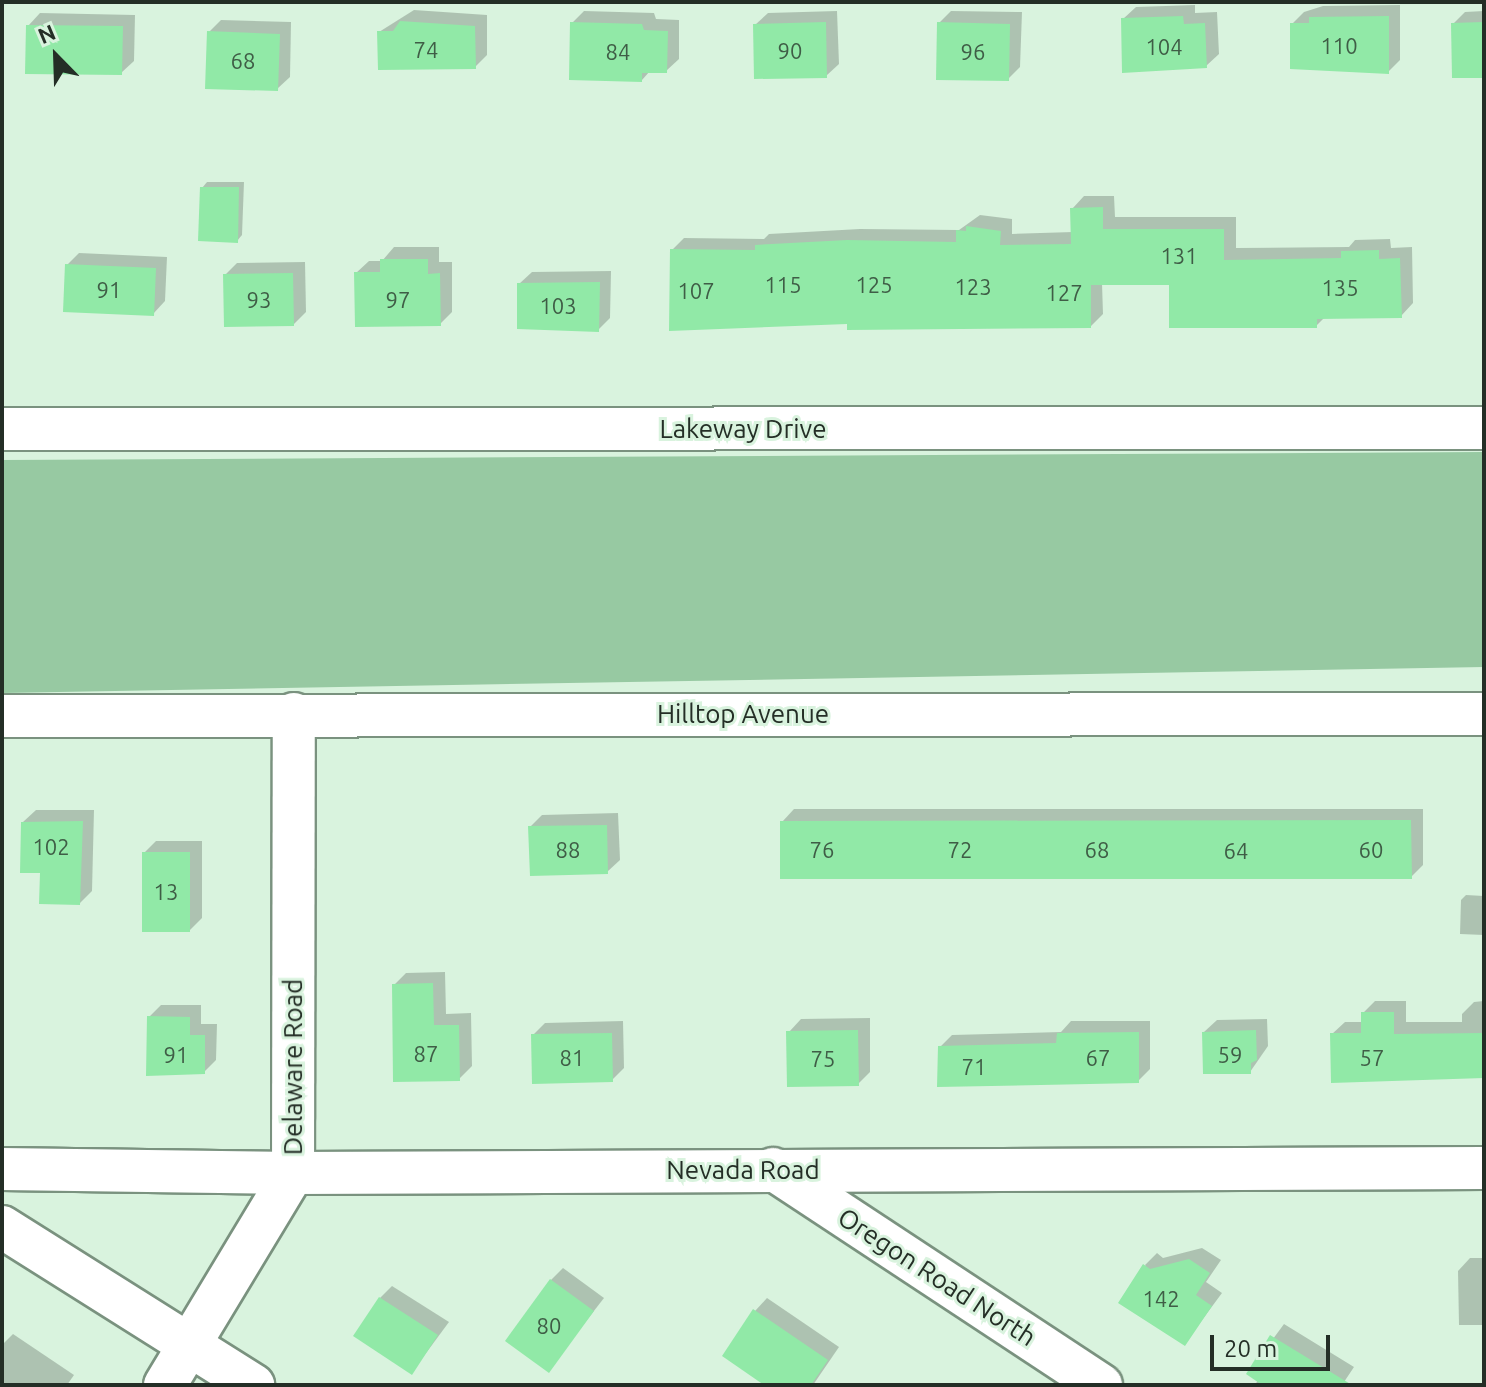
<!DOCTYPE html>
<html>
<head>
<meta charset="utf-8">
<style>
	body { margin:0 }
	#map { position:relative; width:1486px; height:1387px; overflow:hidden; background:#d9f3de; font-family:Ubuntu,sans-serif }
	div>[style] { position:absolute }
	.green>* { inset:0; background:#97c9a2 }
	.shadow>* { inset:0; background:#0003 }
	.building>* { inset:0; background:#91e9a7 }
	.roads { filter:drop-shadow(2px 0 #7a927f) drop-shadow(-2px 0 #7a927f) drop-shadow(0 2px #7a927f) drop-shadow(0 -2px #7a927f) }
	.minor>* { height:42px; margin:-21px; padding:0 21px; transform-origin:21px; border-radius:21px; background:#fff }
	span { translate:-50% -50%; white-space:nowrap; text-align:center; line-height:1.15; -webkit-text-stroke:6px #d9f3de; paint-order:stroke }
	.number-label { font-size:22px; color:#3f5d46 }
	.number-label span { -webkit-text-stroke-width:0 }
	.street-label { font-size:26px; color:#242e26 }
	.frame { position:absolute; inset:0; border:4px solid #242e26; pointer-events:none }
	.north { position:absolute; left:16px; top:16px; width:80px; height:80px; -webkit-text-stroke:6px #d9f3de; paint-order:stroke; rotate:337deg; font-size:22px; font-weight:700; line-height:32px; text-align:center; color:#242e26 }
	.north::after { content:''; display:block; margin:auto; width:28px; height:36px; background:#242e26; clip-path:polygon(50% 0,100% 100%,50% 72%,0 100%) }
	.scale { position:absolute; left:1210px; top:1335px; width:120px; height:36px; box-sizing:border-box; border:4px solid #242e26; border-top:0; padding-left:10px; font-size:24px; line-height:28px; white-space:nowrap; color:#242e26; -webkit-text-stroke:6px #d9f3de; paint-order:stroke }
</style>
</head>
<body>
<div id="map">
	<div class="green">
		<i style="clip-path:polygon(1484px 452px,1484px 667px,2px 693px,2px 460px)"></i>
	</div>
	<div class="shadow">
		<i style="clip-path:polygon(1195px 5px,1195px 13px,1217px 12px,1219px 54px,1206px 66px,1123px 19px,1136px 7px)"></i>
		<i style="clip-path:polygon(1400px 5px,1400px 60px,1388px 72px,1292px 24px,1304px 12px,1323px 6px)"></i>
		<i style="clip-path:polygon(414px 10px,487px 15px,487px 55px,475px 67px,379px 32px)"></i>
		<i style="clip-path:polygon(584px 11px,654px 13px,656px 19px,679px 20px,679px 59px,666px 71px,650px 71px,642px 80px,572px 23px)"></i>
		<i style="clip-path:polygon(837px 11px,839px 64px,826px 76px,755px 25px,768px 13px)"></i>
		<i style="clip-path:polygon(951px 11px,1022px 12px,1020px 67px,1008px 79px,939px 23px)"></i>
		<i style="clip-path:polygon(1484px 11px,1484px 76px,1453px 24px,1465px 12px)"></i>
		<i style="clip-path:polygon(40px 13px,135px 15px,134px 61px,121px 73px,28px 26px)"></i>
		<i style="clip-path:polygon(221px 20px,291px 22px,290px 77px,277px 89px,209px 32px)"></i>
		<i style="clip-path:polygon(207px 182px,244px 182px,242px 235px,237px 241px,202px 188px)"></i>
		<i style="clip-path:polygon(1084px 196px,1114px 196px,1115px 217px,1236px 217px,1236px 248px,1349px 247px,1355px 240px,1390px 239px,1391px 248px,1412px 247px,1413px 303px,1401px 316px,1325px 317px,1316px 326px,1171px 283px,1102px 283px,1103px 314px,1091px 326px,849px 322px,672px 250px,684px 238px,764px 239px,769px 234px,860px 229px,959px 230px,980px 215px,1012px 219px,1012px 234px,1073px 232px,1072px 209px)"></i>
		<i style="clip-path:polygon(394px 247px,439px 247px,439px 262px,452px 262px,452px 312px,440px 324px,356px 273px,369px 261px,382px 261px)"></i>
		<i style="clip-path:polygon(2px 250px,4px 294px,2px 296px)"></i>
		<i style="clip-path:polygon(79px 253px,167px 257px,165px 301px,153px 314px,67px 265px)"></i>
		<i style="clip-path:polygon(305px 262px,306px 312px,294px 324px,225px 275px,237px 263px)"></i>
		<i style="clip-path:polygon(611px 271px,610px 318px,598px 330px,519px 284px,532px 272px)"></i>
		<i style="clip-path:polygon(794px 809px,1423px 809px,1423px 865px,1411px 877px,782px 822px)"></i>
		<i style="clip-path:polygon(36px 810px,94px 810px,92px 891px,80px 903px,42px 872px,23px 822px)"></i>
		<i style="clip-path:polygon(618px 813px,620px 860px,607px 872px,530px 827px,542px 815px)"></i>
		<i style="clip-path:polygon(156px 841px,202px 841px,202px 918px,190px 930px,144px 853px)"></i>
		<i style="clip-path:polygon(1466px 895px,1484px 896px,1484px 935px,1460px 934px,1461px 900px)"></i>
		<i style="clip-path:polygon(445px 972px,446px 1014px,471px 1013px,472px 1066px,459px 1079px,394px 985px,406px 973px)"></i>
		<i style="clip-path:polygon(1375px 1001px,1406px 1001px,1406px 1022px,1462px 1022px,1462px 1014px,1474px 1002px,1484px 1001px,1484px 1076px,1332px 1034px,1345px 1022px,1363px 1022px,1363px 1013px)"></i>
		<i style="clip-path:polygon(161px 1005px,201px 1005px,201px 1024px,217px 1024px,216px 1060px,204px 1072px,149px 1017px)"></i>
		<i style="clip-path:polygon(870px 1018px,870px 1072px,858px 1084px,789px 1032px,801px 1019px)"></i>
		<i style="clip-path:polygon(1267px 1019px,1268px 1046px,1250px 1072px,1204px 1032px,1217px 1020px)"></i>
		<i style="clip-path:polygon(623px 1021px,624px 1068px,612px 1080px,533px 1035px,545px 1023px)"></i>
		<i style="clip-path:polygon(1071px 1021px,1150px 1021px,1150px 1069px,1138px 1081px,940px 1047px,952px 1035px,1061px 1032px)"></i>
		<i style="clip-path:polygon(1202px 1248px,1221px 1260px,1206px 1282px,1222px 1293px,1185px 1343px,1145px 1265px,1157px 1253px,1163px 1258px)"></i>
		<i style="clip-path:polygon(1470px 1258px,1484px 1258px,1484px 1325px,1459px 1325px,1458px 1271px)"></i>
		<i style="clip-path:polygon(563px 1268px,604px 1298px,548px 1370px,551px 1280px)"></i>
		<i style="clip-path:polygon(392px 1286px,449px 1322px,412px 1372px,380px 1298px)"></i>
		<i style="clip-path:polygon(767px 1298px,839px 1347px,813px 1385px,767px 1385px,755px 1311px)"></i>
		<i style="clip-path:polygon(1284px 1324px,1354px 1367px,1342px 1385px,1255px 1385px,1258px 1380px,1248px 1373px)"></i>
		<i style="clip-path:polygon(13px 1334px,74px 1375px,67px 1385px,2px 1385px,2px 1345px)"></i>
	</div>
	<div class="building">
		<i style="clip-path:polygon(1183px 16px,1184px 24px,1205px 23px,1207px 68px,1122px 73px,1121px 18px)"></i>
		<i style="clip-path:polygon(1389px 16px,1389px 74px,1290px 69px,1290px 23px,1309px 23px,1309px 17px)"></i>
		<i style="clip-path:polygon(400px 21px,475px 26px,476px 69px,378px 70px,377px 31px,393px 31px)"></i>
		<i style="clip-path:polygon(570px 22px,642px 24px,644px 30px,668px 31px,667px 73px,642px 73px,642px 82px,569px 80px)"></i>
		<i style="clip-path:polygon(826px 22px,827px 78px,754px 79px,753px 24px)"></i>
		<i style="clip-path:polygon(937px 22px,1010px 24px,1009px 81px,936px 80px)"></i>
		<i style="clip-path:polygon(1484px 22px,1484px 78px,1452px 78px,1451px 23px)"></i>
		<i style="clip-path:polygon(26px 25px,123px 26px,122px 75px,25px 74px)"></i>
		<i style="clip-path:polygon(207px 31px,280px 34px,278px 91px,205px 89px)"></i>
		<i style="clip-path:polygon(200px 187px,239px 187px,238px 243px,198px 241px)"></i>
		<i style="clip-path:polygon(1103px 207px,1103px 229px,1224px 229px,1224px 260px,1341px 258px,1341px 251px,1379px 250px,1379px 259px,1400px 258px,1402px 318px,1317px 319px,1317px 328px,1169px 328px,1169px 285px,1091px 285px,1091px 328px,847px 330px,847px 324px,669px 331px,670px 249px,755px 250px,755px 245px,847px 240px,956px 242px,956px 230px,966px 231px,966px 226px,1001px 231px,1000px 245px,1071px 244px,1070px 208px)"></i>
		<i style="clip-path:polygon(380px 259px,428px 259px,428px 274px,440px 273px,441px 326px,355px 327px,354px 272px,380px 272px)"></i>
		<i style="clip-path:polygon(65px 264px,156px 268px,154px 316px,63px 312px)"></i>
		<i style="clip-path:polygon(293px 273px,294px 326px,224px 327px,223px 274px)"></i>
		<i style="clip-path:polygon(600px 282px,599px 332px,517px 329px,517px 283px)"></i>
		<i style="clip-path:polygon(1411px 820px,1412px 879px,780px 879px,780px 821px)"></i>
		<i style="clip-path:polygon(83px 821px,80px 905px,39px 904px,40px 873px,20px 873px,21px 822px)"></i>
		<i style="clip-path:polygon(607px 825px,608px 874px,530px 876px,528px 826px)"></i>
		<i style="clip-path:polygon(142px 852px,190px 852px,190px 932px,142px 932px)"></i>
		<i style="clip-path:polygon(433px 983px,434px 1025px,459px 1025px,460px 1081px,393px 1082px,392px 984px)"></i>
		<i style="clip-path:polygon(1361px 1012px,1394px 1012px,1394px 1034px,1484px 1033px,1484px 1078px,1331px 1083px,1330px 1033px,1361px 1033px)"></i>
		<i style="clip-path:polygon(147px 1016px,190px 1017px,190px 1035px,205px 1035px,205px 1074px,146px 1076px)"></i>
		<i style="clip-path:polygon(858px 1030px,859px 1086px,787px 1087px,786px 1031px)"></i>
		<i style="clip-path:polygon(1256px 1030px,1257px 1060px,1251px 1063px,1251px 1074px,1203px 1074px,1202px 1032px)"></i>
		<i style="clip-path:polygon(1139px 1032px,1139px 1083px,937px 1087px,938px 1046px,1056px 1043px,1057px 1033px)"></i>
		<i style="clip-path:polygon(612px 1033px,613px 1082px,532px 1084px,531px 1034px)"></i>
		<i style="clip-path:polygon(1189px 1259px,1210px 1273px,1196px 1295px,1212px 1306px,1185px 1346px,1118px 1303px,1143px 1264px,1150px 1269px)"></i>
		<i style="clip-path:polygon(550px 1279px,594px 1311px,549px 1373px,505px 1341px)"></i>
		<i style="clip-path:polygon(379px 1297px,438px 1335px,412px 1375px,353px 1336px)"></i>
		<i style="clip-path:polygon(753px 1309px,828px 1360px,811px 1385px,764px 1385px,722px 1356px)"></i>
		<i style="clip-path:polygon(1270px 1335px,1352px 1385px,1262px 1385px,1246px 1374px)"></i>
	</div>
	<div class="roads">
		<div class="minor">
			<i style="left:2px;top:429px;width:1482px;rotate:-0.04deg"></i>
			<i style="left:2px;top:716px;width:1482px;rotate:-0.08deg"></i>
			<i style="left:2px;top:1169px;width:291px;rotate:0.8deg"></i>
			<i style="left:293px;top:1173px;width:1191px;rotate:-0.24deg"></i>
			<i style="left:773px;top:1169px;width:393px;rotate:33.4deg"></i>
			<i style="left:2px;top:1227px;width:297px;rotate:32.2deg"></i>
			<i style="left:165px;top:1385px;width:248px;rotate:-58.9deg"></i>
			<i style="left:293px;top:1173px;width:459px;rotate:-89.9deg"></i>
		</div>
	</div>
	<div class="number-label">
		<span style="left:1339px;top:46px">110</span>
		<span style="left:1164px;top:47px">104</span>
		<span style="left:426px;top:50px">74</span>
		<span style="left:790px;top:51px">90</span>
		<span style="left:618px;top:52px">84</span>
		<span style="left:973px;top:52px">96</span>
		<span style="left:243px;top:61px">68</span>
		<span style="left:1179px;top:256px">131</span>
		<span style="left:783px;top:285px">115</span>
		<span style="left:874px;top:285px">125</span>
		<span style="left:973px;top:287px">123</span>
		<span style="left:1340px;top:288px">135</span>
		<span style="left:109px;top:290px">91</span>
		<span style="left:696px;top:291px">107</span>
		<span style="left:1064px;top:293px">127</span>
		<span style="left:259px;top:300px">93</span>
		<span style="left:398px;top:300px">97</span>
		<span style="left:558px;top:306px">103</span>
		<span style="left:51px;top:847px">102</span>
		<span style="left:568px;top:850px">88</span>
		<span style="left:822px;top:850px">76</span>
		<span style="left:960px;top:850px">72</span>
		<span style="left:1097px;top:850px">68</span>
		<span style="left:1371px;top:850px">60</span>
		<span style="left:1236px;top:851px">64</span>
		<span style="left:166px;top:892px">13</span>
		<span style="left:426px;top:1054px">87</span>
		<span style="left:176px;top:1055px">91</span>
		<span style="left:1230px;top:1055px">59</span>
		<span style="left:572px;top:1058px">81</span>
		<span style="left:1098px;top:1058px">67</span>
		<span style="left:1372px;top:1058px">57</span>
		<span style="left:823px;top:1059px">75</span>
		<span style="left:974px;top:1067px">71</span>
		<span style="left:1161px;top:1299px">142</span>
		<span style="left:549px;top:1326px">80</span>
	</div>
	<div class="street-label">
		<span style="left:743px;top:429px">Lakeway Drive</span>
		<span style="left:743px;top:714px">Hilltop Avenue</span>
		<span style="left:293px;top:1067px;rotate:-90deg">Delaware Road</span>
		<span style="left:743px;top:1170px">Nevada Road</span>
		<span style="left:937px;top:1277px;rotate:33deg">Oregon Road North</span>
	</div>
	<div class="frame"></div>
	<div class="north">N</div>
	<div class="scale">20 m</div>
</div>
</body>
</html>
